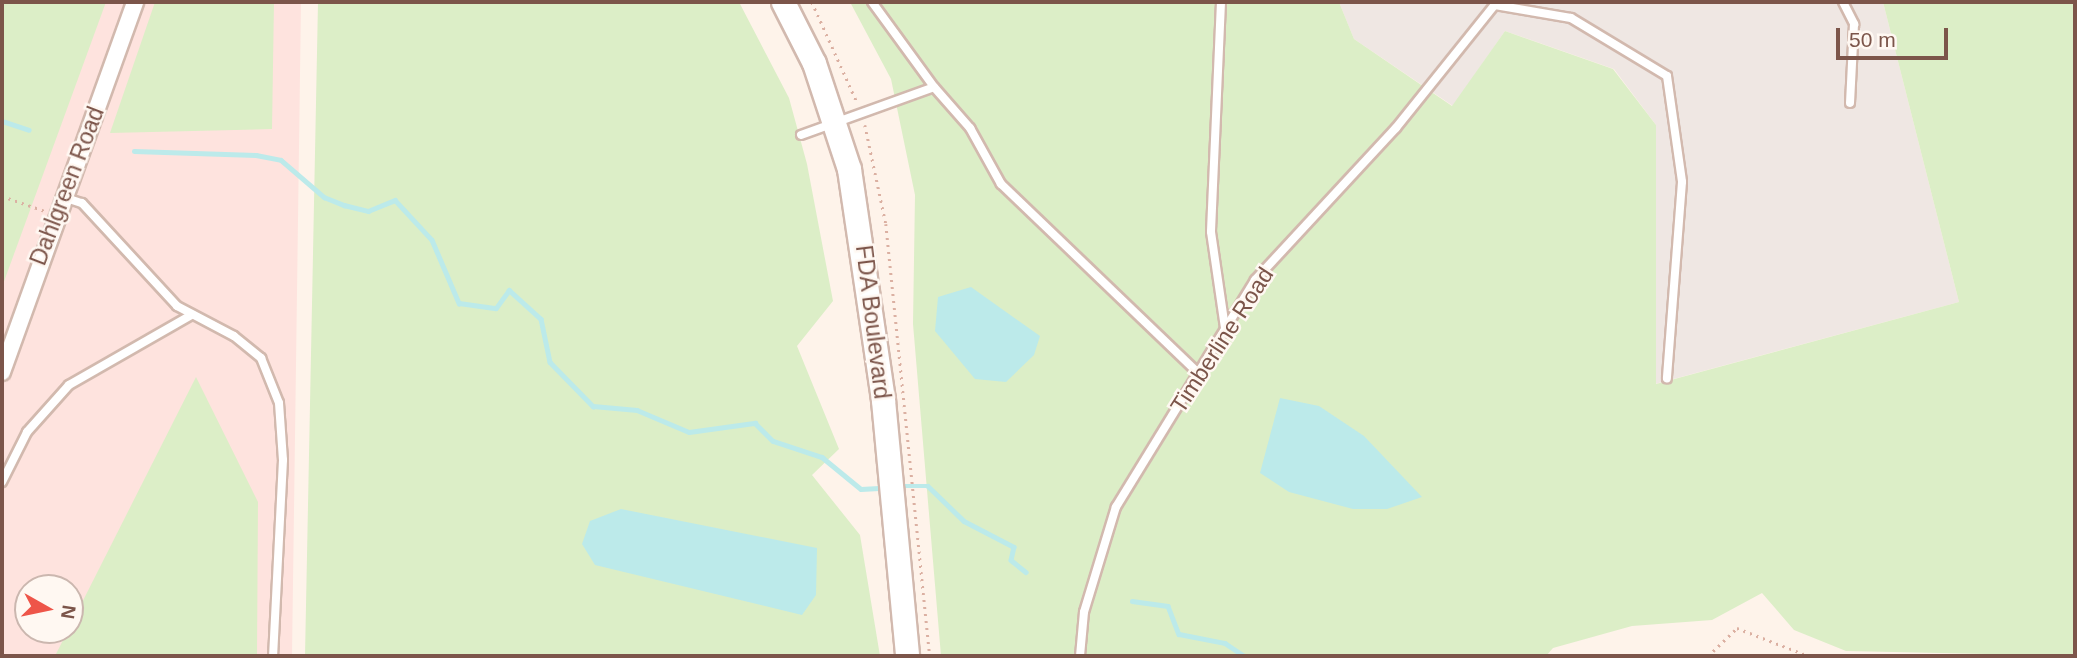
<!DOCTYPE html>
<html>
<head>
<meta charset="utf-8">
<style>
	body { margin:0 }
	#map { position:relative; width:2077px; height:658px; overflow:hidden; background:#fef3ea; font-family:Helvetica,sans-serif }
	div>[style] { position:absolute }
	.commercial>* { inset:0; background:#fee3de }
	.industrial>* { inset:0; background:#efe7e3 }
	.green>* { inset:0; background:#dceec7 }
	.water>* { inset:0; background:#bceaea }
	.stream>* { height:4.5px; margin:-2.25px; padding:0 2.25px; transform-origin:2.25px; border-radius:2.25px; background:#bceaea }
	.path>* { height:2.5px; margin-top:-1.25px; transform-origin:0; background:repeating-linear-gradient(90deg,#dbb0a2 0 2px,transparent 0 7px) }
	.roads { filter:drop-shadow(2px 0 #d2b9ae) drop-shadow(-2px 0 #d2b9ae) drop-shadow(0 2px #d2b9ae) drop-shadow(0 -2px #d2b9ae) }
	.lane>* { height:8px; margin:-4px; padding:0 4px; transform-origin:4px; border-radius:4px; background:#fff }
	.street>* { height:16px; margin:-8px; padding:0 8px; transform-origin:8px; border-radius:8px; background:#fff }
	.secondary>* { height:23px; margin:-11.5px; padding:0 11.5px; transform-origin:11.5px; border-radius:11.5px; background:#fff }
	span { translate:-50% -50%; white-space:nowrap; text-align:center; line-height:1.15; -webkit-text-stroke:5px #fff8f2; paint-order:stroke }
	.street-label { font-size:23px; color:#7c554a }
	.frame { position:absolute; inset:0; border:4px solid #7c554a; pointer-events:none }
	.north { position:absolute; left:14px; top:574px; width:70px; height:70px; box-sizing:border-box; background:#fff8f2; border:2px solid #cbb7af; border-radius:50%; rotate:99deg; font-size:19px; font-weight:700; line-height:28px; text-align:center; color:#7c554a }
	.north::after { content:''; display:block; margin:auto; width:24px; height:32px; background:#ee5549; clip-path:polygon(50% 0,100% 100%,50% 72%,0 100%) }
	.scale { position:absolute; left:1836px; top:28px; width:112px; height:32px; box-sizing:border-box; border:4px solid #7c554a; border-top:0; padding-left:9px; font-size:21px; line-height:24px; white-space:nowrap; color:#7c554a; -webkit-text-stroke:5px #fff8f2; paint-order:stroke }
</style>
</head>
<body>
<div id="map">
	<div class="commercial">
		<i style="clip-path:polygon(evenodd,2px 2px,301px 2px,292px 656px,2px 656px,2px 2px,28px 588px,70px 588px,70px 630px,28px 630px,28px 588px)"></i>
	</div>
	<div class="industrial">
		<i style="clip-path:polygon(1339px 2px,1883px 2px,1959px 302px,1655px 384px,1656px 125px,1614px 69px,1505px 31px,1453px 106px,1354px 39px)"></i>
	</div>
	<div class="green">
		<i style="clip-path:polygon(2px 2px,106px 2px,2px 287px)"></i>
		<i style="clip-path:polygon(155px 2px,274px 2px,272px 129px,110px 133px)"></i>
		<i style="clip-path:polygon(318px 2px,739px 2px,789px 98px,807px 164px,833px 301px,797px 346px,839px 449px,812px 475px,860px 535px,880px 656px,305px 656px)"></i>
		<i style="clip-path:polygon(850px 2px,1339px 2px,1354px 39px,1452px 106px,1505px 31px,1613px 69px,1656px 125px,1656px 384px,1959px 302px,1883px 2px,2075px 2px,2075px 656px,1846px 651px,1794px 630px,1762px 593px,1712px 620px,1632px 626px,1553px 648px,1546px 656px,941px 656px,913px 324px,915px 195px,891px 79px)"></i>
		<i style="clip-path:polygon(196px 377px,258px 502px,257px 656px,55px 656px)"></i>
	</div>
	<div class="water">
		<i style="clip-path:polygon(971px 287px,1040px 336px,1034px 355px,1006px 382px,975px 379px,935px 331px,938px 297px)"></i>
		<i style="clip-path:polygon(1280px 398px,1319px 406px,1364px 436px,1422px 497px,1387px 509px,1353px 509px,1289px 492px,1260px 473px)"></i>
		<i style="clip-path:polygon(621px 509px,817px 548px,816px 595px,802px 615px,595px 565px,582px 544px,590px 521px)"></i>
	</div>
	<div class="stream">
		<i style="left:2px;top:121px;width:28px;rotate:18deg"></i>
		<i style="left:134px;top:151px;width:122px;rotate:1.9deg"></i>
		<i style="left:256px;top:155px;width:25px;rotate:11deg"></i>
		<i style="left:281px;top:160px;width:57px;rotate:40.7deg"></i>
		<i style="left:324px;top:197px;width:22px;rotate:22deg"></i>
		<i style="left:344px;top:205px;width:25px;rotate:14deg"></i>
		<i style="left:368px;top:211px;width:29px;rotate:-22deg"></i>
		<i style="left:395px;top:200px;width:54px;rotate:47.2deg"></i>
		<i style="left:432px;top:240px;width:69px;rotate:66.8deg"></i>
		<i style="left:459px;top:303px;width:37px;rotate:8deg"></i>
		<i style="left:496px;top:308px;width:22px;rotate:-54deg"></i>
		<i style="left:509px;top:290px;width:43px;rotate:42.2deg"></i>
		<i style="left:541px;top:319px;width:44px;rotate:78.2deg"></i>
		<i style="left:550px;top:362px;width:62px;rotate:45.7deg"></i>
		<i style="left:593px;top:406px;width:44px;rotate:5.2deg"></i>
		<i style="left:637px;top:410px;width:56px;rotate:22.9deg"></i>
		<i style="left:689px;top:432px;width:67px;rotate:-7.8deg"></i>
		<i style="left:755px;top:423px;width:25px;rotate:45deg"></i>
		<i style="left:773px;top:441px;width:52px;rotate:18.1deg"></i>
		<i style="left:822px;top:457px;width:50px;rotate:39.4deg"></i>
		<i style="left:861px;top:489px;width:22px;rotate:-3deg"></i>
		<i style="left:899px;top:486px;width:29px"></i>
		<i style="left:928px;top:486px;width:50px;rotate:44.2deg"></i>
		<i style="left:964px;top:521px;width:56px;rotate:27.5deg"></i>
		<i style="left:1014px;top:547px;width:13px;rotate:103deg"></i>
		<i style="left:1011px;top:560px;width:19px;rotate:39deg"></i>
		<i style="left:1132px;top:601px;width:36px;rotate:8deg"></i>
		<i style="left:1168px;top:606px;width:30px;rotate:69deg"></i>
		<i style="left:1179px;top:634px;width:47px;rotate:11.1deg"></i>
		<i style="left:1225px;top:643px;width:23px;rotate:34deg"></i>
	</div>
	<div class="path">
		<i style="left:812px;top:2px;width:110px;rotate:65.8deg"></i>
		<i style="left:865px;top:125px;width:101px;rotate:78deg"></i>
		<i style="left:886px;top:224px;width:434px;rotate:84.2deg"></i>
		<i style="left:2px;top:196px;width:46px;rotate:19.2deg"></i>
		<i style="left:1708px;top:656px;width:40px;rotate:-44deg"></i>
		<i style="left:1737px;top:628px;width:77px;rotate:21.3deg"></i>
	</div>
	<div class="roads">
		<div class="lane">
			<i style="left:1221px;top:2px;width:230px;rotate:92.5deg"></i>
			<i style="left:1211px;top:232px;width:97px;rotate:81.7deg"></i>
			<i style="left:1843px;top:2px;width:25px;rotate:63deg"></i>
			<i style="left:1854px;top:24px;width:79px;rotate:92.9deg"></i>
			<i style="left:1495px;top:5px;width:77px;rotate:9.7deg"></i>
			<i style="left:1571px;top:18px;width:112px;rotate:31.1deg"></i>
			<i style="left:1667px;top:76px;width:107px;rotate:81.9deg"></i>
			<i style="left:1682px;top:182px;width:197px;rotate:94.4deg"></i>
			<i style="left:934px;top:87px;width:55px;rotate:48.7deg"></i>
			<i style="left:970px;top:128px;width:64px;rotate:61deg"></i>
			<i style="left:1001px;top:184px;width:273px;rotate:43.8deg"></i>
			<i style="left:801px;top:135px;width:141px;rotate:-19.8deg"></i>
			<i style="left:934px;top:87px;width:105px;rotate:-126.1deg"></i>
			<i style="left:63px;top:197px;width:20px;rotate:18deg"></i>
			<i style="left:82px;top:203px;width:140px;rotate:47.3deg"></i>
			<i style="left:177px;top:306px;width:64px;rotate:27.8deg"></i>
			<i style="left:234px;top:336px;width:35px;rotate:39deg"></i>
			<i style="left:261px;top:358px;width:48px;rotate:68.2deg"></i>
			<i style="left:279px;top:403px;width:57px;rotate:86deg"></i>
			<i style="left:283px;top:460px;width:196px;rotate:92.9deg"></i>
			<i style="left:2px;top:482px;width:56px;rotate:-63.4deg"></i>
			<i style="left:27px;top:432px;width:63px;rotate:-48.2deg"></i>
			<i style="left:69px;top:385px;width:141px;rotate:-29.8deg"></i>
			<i style="left:1080px;top:656px;width:44px;rotate:-84.8deg"></i>
			<i style="left:1084px;top:612px;width:110px;rotate:-73.1deg"></i>
			<i style="left:1116px;top:507px;width:266px;rotate:-58.5deg"></i>
			<i style="left:1255px;top:280px;width:207px;rotate:-47.2deg"></i>
			<i style="left:1396px;top:128px;width:161px;rotate:-51.3deg"></i>
		</div>
		<div class="street">
			<i style="left:2px;top:372px;width:393px;rotate:-70.2deg"></i>
		</div>
		<div class="secondary">
			<i style="left:783px;top:2px;width:68px;rotate:63.1deg"></i>
			<i style="left:814px;top:63px;width:112px;rotate:71.7deg"></i>
			<i style="left:849px;top:169px;width:233px;rotate:81.6deg"></i>
			<i style="left:883px;top:400px;width:257px;rotate:84.6deg"></i>
		</div>
	</div>
	<div class="street-label">
		<span style="left:67px;top:186px;rotate:-69deg">Dahlgreen Road</span>
		<span style="left:873px;top:322px;rotate:83deg">FDA Boulevard</span>
		<span style="left:1222px;top:340px;rotate:-57deg">Timberline Road</span>
	</div>
	<div class="frame"></div>
	<div class="north">N</div>
	<div class="scale">50 m</div>
</div>
</body>
</html>
